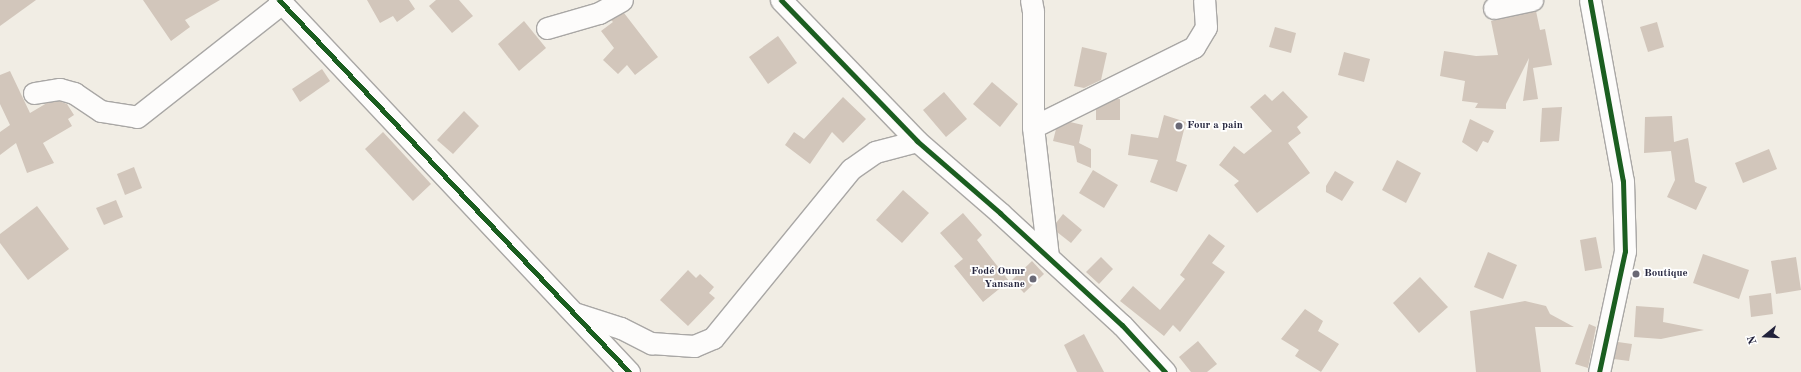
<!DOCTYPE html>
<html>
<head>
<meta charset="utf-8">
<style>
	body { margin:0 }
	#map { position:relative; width:1801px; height:372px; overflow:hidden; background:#f1ede4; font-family:"Old Standard TT",serif }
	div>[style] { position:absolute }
	.building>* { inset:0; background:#d2c6bb }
	.roads { filter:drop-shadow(1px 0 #a9a7a5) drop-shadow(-1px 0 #a9a7a5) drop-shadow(0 1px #a9a7a5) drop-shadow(0 -1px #a9a7a5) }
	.minor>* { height:21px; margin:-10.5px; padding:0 10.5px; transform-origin:10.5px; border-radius:10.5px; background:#fdfcfb }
	.cycleway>* { height:5px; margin:-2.5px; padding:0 2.5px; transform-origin:2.5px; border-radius:2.5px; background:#1b5e20 }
	.dots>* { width:11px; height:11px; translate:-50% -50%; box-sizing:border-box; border:2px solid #fff; border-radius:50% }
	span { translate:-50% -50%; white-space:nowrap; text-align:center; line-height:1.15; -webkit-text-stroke:3.5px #fff; paint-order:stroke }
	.poi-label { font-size:11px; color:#22223b; font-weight:700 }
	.left { translate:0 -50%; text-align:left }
	.right { translate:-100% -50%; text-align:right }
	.north { position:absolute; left:1745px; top:316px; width:40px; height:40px; -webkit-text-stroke:3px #fff; paint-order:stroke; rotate:252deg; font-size:11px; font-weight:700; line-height:16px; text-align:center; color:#22223b }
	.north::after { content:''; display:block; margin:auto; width:14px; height:18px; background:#22223b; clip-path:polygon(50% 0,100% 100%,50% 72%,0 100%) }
</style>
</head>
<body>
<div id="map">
	<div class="building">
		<i style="clip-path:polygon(0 0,36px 0,0 26px)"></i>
		<i style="clip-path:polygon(143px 0,220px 0,185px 20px,190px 27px,171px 41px)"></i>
		<i style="clip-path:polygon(367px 0,409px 0,415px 9px,397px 22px,393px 16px,380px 23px)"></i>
		<i style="clip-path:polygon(436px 0,459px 0,473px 16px,452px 33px,429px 6px)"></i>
		<i style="clip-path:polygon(1536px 11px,1540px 30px,1545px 29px,1552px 65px,1533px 68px,1538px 99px,1523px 101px,1529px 58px,1506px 104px,1506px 109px,1475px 108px,1478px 103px,1462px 101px,1465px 81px,1440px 76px,1444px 51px,1476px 56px,1498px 55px,1491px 21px)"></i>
		<i style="clip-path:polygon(624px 13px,658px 57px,635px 75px,627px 65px,618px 74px,603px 60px,614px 48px,601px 31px,613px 22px,611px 20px)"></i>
		<i style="clip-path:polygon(524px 21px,546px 48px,519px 71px,498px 44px)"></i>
		<i style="clip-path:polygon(1657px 22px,1664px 47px,1648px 52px,1640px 27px)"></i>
		<i style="clip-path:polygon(1275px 27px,1296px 33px,1291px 53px,1269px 47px)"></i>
		<i style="clip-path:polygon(778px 36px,797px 63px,768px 84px,749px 57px)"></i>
		<i style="clip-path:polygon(1082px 47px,1107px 53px,1101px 80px,1084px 88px,1074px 86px)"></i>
		<i style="clip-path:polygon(1344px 52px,1370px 59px,1364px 82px,1338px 75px)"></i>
		<i style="clip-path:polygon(322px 69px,330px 81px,300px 102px,292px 89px)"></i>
		<i style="clip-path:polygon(10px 71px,30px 113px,47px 103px,59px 101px,67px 104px,74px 115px,68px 119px,72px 126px,43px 143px,54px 163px,27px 173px,16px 143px,0 155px,0 132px,10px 125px,0 104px,0 75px)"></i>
		<i style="clip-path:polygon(992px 82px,1018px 104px,1000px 127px,973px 104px)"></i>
		<i style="clip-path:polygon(1283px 91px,1308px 117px,1297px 127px,1301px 133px,1288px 143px,1310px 173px,1257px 213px,1234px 185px,1239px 181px,1219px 165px,1234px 146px,1244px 154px,1272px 131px,1250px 107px,1265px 94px,1272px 101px)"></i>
		<i style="clip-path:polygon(944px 92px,967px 119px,946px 137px,923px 110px)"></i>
		<i style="clip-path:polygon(843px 97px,866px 119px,843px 143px,832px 132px,810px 164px,785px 145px,794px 132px,804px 139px)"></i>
		<i style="clip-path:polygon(1116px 99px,1120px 99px,1120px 120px,1096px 120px,1096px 109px)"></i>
		<i style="clip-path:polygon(1562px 107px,1559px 141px,1540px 142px,1542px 108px)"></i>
		<i style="clip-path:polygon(464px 111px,479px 126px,453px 154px,437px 140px)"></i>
		<i style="clip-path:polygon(1164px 115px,1186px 122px,1176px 161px,1187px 165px,1177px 192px,1150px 182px,1158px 160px,1128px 155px,1131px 134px,1158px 138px)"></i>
		<i style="clip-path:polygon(1672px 116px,1674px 142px,1688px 138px,1695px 182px,1707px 187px,1696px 210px,1667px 197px,1675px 180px,1671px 151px,1644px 153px,1645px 117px)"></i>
		<i style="clip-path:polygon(1470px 119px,1494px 131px,1488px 143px,1483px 141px,1477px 152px,1462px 142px)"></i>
		<i style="clip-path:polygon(1070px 122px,1083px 125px,1079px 143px,1091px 149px,1091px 168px,1077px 162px,1074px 146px,1053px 141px,1056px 129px)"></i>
		<i style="clip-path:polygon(383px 132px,431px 184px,413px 201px,365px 149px)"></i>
		<i style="clip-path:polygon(1769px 149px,1777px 169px,1743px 183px,1735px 163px)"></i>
		<i style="clip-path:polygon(1397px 160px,1421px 173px,1406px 203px,1382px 190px)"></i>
		<i style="clip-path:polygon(134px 167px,142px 188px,125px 195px,117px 174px)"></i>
		<i style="clip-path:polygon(1093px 170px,1118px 185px,1104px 208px,1079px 193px)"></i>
		<i style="clip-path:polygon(1335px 171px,1354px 182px,1342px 201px,1326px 192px,1326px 186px)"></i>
		<i style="clip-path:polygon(903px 190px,929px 213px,902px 243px,876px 220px)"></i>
		<i style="clip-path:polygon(116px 200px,123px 217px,104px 225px,96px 208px)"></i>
		<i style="clip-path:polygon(37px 206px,69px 249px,28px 280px,0 243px,0 234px)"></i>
		<i style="clip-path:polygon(963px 213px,982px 235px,977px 240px,1009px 281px,983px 302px,954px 266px,963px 259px,940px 233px)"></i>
		<i style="clip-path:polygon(1063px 214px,1082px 230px,1071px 243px,1057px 232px,1056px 223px)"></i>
		<i style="clip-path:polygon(1209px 234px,1225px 246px,1212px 263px,1225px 272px,1180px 332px,1173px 325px,1164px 336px,1120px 301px,1133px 286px,1160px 310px,1185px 279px,1180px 275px)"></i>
		<i style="clip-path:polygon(1596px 237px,1602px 268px,1585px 271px,1580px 240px)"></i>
		<i style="clip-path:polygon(1488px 252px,1517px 265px,1503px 299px,1474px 287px)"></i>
		<i style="clip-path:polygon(1703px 254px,1749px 270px,1739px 299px,1693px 283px)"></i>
		<i style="clip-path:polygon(1101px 257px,1113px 269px,1099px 284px,1086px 272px)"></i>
		<i style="clip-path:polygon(1796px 257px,1801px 290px,1776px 294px,1771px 261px)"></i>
		<i style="clip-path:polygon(1032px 261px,1044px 274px,1024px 293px,1012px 280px)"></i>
		<i style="clip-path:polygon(688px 270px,696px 278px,700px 274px,714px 287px,709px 293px,715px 298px,688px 326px,660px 300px)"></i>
		<i style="clip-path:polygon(1420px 277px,1448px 307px,1419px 333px,1393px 303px)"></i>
		<i style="clip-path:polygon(1771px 293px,1773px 314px,1751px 317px,1749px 296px)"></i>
		<i style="clip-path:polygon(1525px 301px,1546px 306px,1550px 314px,1574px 327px,1535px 327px,1541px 372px,1476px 372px,1470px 311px)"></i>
		<i style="clip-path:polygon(1636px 306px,1664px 308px,1663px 322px,1704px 330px,1661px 339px,1634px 337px)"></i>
		<i style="clip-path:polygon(1305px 309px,1323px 321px,1318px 331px,1339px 344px,1321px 372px,1295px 356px,1299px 350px,1281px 339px)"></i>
		<i style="clip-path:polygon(1589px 324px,1596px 327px,1588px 368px,1575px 364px)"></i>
		<i style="clip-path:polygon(1084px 334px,1104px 372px,1077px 372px,1064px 345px)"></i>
		<i style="clip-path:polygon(1198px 341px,1217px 364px,1207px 372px,1191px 372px,1179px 357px)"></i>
		<i style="clip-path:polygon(1618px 342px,1632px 344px,1629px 361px,1614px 359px)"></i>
	</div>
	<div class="roads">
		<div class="minor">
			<i style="left:279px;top:0;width:511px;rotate:46.75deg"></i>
			<i style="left:781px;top:0;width:196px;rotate:46deg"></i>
			<i style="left:917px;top:141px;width:110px;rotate:40.9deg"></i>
			<i style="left:1000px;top:213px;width:166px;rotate:42.6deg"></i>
			<i style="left:1122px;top:325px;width:64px;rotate:47.5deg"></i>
			<i style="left:1031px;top:0;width:11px;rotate:80deg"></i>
			<i style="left:1033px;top:11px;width:116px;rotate:90deg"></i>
			<i style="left:1033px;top:127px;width:131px;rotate:83.4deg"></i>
			<i style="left:1590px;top:0;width:184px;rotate:79.7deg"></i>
			<i style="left:1623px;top:181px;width:70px;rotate:88.4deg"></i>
			<i style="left:1625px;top:251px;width:124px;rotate:102.1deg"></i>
			<i style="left:1494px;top:8px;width:39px;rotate:-12deg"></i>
			<i style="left:547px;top:28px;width:54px;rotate:-16.1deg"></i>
			<i style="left:599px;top:13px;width:26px;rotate:-29deg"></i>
			<i style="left:34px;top:93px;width:26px;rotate:-9deg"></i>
			<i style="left:60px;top:89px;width:15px;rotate:16deg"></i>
			<i style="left:74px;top:93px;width:32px;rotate:34deg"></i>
			<i style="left:101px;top:111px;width:36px;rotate:9deg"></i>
			<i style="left:137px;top:117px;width:184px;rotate:-38.2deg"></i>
			<i style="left:1033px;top:127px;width:180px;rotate:-26.4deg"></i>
			<i style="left:1194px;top:47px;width:23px;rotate:-59deg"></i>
			<i style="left:1206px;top:27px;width:27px;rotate:-94deg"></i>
			<i style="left:574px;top:313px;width:49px;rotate:17.7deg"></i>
			<i style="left:621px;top:328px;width:34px;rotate:27deg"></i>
			<i style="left:651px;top:343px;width:43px;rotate:4deg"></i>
			<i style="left:694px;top:346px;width:21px;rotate:-23deg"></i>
			<i style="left:713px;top:338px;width:218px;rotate:-50.8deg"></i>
			<i style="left:851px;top:169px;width:29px;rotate:-35deg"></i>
			<i style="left:875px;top:152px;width:43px;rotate:-14.7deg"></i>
		</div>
	</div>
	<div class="cycleway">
		<i style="left:279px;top:0;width:511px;rotate:46.75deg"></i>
		<i style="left:781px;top:0;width:196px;rotate:46deg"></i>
		<i style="left:917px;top:141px;width:110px;rotate:40.9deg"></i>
		<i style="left:1000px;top:213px;width:166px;rotate:42.6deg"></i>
		<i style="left:1122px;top:325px;width:64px;rotate:47.5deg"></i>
		<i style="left:1590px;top:0;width:184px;rotate:79.7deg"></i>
		<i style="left:1623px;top:181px;width:70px;rotate:88.4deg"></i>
		<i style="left:1625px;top:251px;width:124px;rotate:102.1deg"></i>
	</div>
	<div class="dots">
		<i style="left:1179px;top:126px;background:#6a6976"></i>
		<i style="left:1636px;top:274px;background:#6a6976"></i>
		<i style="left:1033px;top:279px;background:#6a6976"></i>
	</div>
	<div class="poi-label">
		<span class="left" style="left:1187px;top:126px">Four a pain</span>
		<span class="right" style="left:1025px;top:279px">Fodé Oumr<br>Yansane</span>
		<span class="left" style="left:1644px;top:274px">Boutique</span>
	</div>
	<div class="north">N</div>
</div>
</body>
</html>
